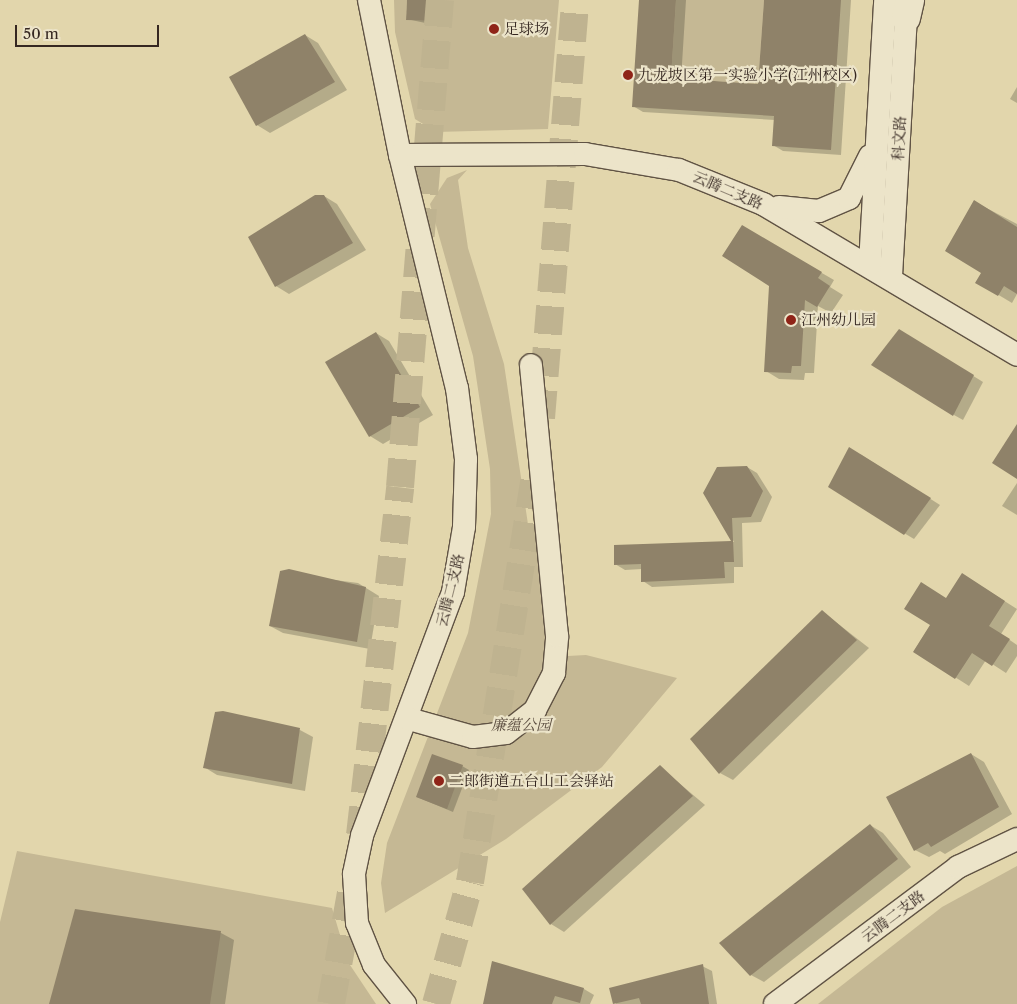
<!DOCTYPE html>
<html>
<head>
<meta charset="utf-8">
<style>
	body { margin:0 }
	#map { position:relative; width:1017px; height:1004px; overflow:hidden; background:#e2d6ac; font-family:"Libre Caslon Text","Noto Serif SC",serif }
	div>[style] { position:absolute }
	.green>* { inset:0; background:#c5b894 }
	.shadow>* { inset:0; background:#0003 }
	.building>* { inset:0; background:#8f8269 }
	.trunk-tunnel>* { height:28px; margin-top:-14px; transform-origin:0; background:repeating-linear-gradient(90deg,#bfb390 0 28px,transparent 0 42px) }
	.roads { filter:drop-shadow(1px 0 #605344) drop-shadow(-1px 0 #605344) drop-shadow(0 1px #605344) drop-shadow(0 -1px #605344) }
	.minor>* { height:22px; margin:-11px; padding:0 11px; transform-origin:11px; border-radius:11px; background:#ece4c9 }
	.tertiary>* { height:28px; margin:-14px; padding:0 14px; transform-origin:14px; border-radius:14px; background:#ece4c9 }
	.dots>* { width:14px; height:14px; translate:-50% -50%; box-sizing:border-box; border:2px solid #ece4c9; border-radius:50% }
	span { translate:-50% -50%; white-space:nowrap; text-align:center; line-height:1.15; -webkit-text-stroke:4.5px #ece4c9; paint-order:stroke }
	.poi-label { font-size:15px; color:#352721 }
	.left { translate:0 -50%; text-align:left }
	.street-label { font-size:15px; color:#352721 }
	.park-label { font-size:15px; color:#594b3e; font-style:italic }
	.scale { position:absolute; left:15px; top:25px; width:144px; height:22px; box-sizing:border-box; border:2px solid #352721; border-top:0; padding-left:6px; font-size:15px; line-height:18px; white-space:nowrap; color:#352721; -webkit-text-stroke:4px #ece4c9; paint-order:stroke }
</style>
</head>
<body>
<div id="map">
	<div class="green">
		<i style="clip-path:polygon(394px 0,407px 0,406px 20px,429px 21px,431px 0,559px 0,548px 129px,436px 132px,415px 119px,395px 32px)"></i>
		<i style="clip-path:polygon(676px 0,764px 0,758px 84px,671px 78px)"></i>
		<i style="clip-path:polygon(467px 170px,458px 180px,468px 248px,504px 364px,532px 551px,561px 551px,568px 656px,586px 655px,677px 678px,602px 767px,506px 839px,385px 913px,381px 883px,387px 843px,468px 633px,491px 514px,490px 469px,473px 356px,430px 204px,447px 178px)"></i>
		<i style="clip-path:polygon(17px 851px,332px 908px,348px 962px,376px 1004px,0 1004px,0 922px)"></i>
		<i style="clip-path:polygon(1017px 866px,1017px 1004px,818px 1004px,942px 907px)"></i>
	</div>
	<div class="shadow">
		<i style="clip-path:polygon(408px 0,441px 0,439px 26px,407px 19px)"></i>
		<i style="clip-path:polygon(640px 0,686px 0,681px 80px,760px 85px,765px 0,851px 0,841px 155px,783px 151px,773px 145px,775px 120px,643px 112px,633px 106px)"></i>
		<i style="clip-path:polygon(305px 35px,318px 43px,347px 90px,270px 133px,257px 125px)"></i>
		<i style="clip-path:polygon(1017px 87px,1017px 103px,1010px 99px)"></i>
		<i style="clip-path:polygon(324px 196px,337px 204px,366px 250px,289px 294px,276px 286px)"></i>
		<i style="clip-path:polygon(975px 202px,1017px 224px,1017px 294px,1012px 303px,977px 282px,983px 272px)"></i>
		<i style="clip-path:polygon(742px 227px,834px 280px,830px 287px,843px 295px,831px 313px,818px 306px,814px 373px,805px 373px,804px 380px,779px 379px,766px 371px,770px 286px)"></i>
		<i style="clip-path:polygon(376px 333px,389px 341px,433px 415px,383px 444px,370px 436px)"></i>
		<i style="clip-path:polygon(909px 336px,983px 382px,963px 420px,954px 415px)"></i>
		<i style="clip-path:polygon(860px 454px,940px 505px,914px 539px,904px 533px)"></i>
		<i style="clip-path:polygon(747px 467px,757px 473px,772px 497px,761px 522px,742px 523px,743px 567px,734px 567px,734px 583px,652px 587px,643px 581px,642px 569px,625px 570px,615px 564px,615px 547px,734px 542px,705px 493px)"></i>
		<i style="clip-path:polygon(1017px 483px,1017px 515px,1002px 506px)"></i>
		<i style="clip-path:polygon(281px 573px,358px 583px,379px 596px,370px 649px,283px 633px,270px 626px)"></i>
		<i style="clip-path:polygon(976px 583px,1017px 609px,1001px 634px,1017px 645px,1017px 656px,1006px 673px,986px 660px,969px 686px,914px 651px,947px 599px)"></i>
		<i style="clip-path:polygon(823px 612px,869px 648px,733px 780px,720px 773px)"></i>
		<i style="clip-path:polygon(300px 730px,313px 737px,305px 791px,217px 775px,204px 767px)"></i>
		<i style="clip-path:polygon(971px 754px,984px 762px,1012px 814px,945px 854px,940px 851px,929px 857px,915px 850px)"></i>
		<i style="clip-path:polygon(462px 766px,469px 770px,453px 812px,417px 797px)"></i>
		<i style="clip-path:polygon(660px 767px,705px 805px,564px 932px,551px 924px)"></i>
		<i style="clip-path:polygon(870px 825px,883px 833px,911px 867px,764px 982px,751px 975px)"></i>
		<i style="clip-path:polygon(76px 910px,221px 933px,234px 940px,225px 1004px,50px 1004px)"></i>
		<i style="clip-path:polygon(493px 963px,584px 989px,594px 995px,590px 1004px,484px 1004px)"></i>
		<i style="clip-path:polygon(702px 966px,712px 971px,717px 1004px,616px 1004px,611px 989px)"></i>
	</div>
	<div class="building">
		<i style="clip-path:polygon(407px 0,431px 0,430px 21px,406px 20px)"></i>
		<i style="clip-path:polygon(639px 0,676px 0,671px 78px,758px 84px,764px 0,841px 0,831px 150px,772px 146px,774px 116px,632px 107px)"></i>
		<i style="clip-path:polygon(305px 34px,335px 82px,256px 126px,229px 77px)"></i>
		<i style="clip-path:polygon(315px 195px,324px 195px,353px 243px,275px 287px,248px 237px)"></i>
		<i style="clip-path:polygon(974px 200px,1017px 227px,1017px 294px,1004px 286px,998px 296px,975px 283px,981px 273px,945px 251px)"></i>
		<i style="clip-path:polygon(742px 225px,822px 272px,818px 278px,830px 286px,817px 307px,805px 300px,801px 366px,792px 366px,791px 373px,764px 372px,769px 286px,722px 256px)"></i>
		<i style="clip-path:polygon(899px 329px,974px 375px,953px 416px,871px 365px)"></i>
		<i style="clip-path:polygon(376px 332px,420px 407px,369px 437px,325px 362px)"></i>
		<i style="clip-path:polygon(1017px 424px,1017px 479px,992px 463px)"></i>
		<i style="clip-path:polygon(849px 447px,931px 498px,904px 535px,828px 487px)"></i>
		<i style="clip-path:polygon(747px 466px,763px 491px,751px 517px,732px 518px,734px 562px,724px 562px,725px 578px,641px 582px,641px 564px,614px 565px,614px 545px,731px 541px,703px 493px,717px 467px)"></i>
		<i style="clip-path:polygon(289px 569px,366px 587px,357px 642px,269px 626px,280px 571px)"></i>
		<i style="clip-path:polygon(962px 573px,1005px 601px,989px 626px,1010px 639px,992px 666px,972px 653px,955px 679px,913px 652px,930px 625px,904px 609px,921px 582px,946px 598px)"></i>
		<i style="clip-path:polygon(822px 610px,857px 640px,719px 774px,690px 739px)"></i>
		<i style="clip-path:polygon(223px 711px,300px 728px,292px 784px,203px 768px,215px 712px)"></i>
		<i style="clip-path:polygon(971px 753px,999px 807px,931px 847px,928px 843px,914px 851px,886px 797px)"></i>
		<i style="clip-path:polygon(432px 754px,463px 765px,447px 809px,416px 797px)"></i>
		<i style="clip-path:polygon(660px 765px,693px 796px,550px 925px,522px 889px)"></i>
		<i style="clip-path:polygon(870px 824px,898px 859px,750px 976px,719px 943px)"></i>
		<i style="clip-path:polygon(75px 909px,221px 931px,210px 1004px,49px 1004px)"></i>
		<i style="clip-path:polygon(492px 961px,584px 988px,580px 1003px,555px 996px,552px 1004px,483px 1004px)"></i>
		<i style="clip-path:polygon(703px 964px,709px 1004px,641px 1004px,639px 998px,613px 1004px,609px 988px)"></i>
	</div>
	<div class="trunk-tunnel">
		<i style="left:541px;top:418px;width:419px;rotate:-85.3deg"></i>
		<i style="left:360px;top:835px;width:350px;rotate:-83.4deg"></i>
		<i style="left:400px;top:487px;width:489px;rotate:-85.3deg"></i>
		<i style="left:331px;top:1004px;width:119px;rotate:-79.8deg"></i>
		<i style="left:436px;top:1004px;width:127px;rotate:-74.4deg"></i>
		<i style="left:470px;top:882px;width:417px;rotate:-80.9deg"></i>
	</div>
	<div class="roads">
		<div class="minor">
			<i style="left:369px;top:0;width:158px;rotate:78.7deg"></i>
			<i style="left:400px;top:155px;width:240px;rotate:76.3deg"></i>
			<i style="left:457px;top:388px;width:72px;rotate:82.8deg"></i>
			<i style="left:466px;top:459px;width:68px;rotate:91.7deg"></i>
			<i style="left:464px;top:527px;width:66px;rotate:99.6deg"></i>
			<i style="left:453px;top:592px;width:260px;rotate:110.5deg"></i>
			<i style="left:362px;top:836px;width:39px;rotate:102deg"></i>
			<i style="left:354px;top:874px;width:49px;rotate:86.5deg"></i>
			<i style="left:357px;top:923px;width:45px;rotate:68deg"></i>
			<i style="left:374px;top:965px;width:50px;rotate:51.5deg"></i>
			<i style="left:400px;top:155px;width:185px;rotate:-0.3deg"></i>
			<i style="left:585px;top:154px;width:95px;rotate:9.7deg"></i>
			<i style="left:679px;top:170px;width:91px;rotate:22deg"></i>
			<i style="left:763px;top:204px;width:295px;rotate:30.7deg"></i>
			<i style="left:779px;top:207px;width:40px;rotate:5.7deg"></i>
			<i style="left:819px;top:211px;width:33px;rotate:-23deg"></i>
			<i style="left:849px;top:198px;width:47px;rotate:-63.4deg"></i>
			<i style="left:870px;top:264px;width:264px;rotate:-86.7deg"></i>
			<i style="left:891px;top:276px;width:276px;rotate:-86.7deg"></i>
			<i style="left:409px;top:719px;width:66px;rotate:15.7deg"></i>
			<i style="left:473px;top:737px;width:33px;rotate:-7deg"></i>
			<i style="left:506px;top:733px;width:37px;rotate:-38deg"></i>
			<i style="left:535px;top:710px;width:42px;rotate:-62.8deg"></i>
			<i style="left:554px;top:673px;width:37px;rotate:-85deg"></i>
			<i style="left:557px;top:636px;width:272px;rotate:-95.5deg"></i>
			<i style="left:775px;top:1004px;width:229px;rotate:-36.8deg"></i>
			<i style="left:958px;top:867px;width:65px;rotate:-25.4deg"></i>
		</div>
		<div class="tertiary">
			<i style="left:906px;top:18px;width:18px;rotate:-77deg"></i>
		</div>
	</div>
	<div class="dots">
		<i style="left:494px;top:29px;background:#8f2418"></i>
		<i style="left:628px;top:75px;background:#8f2418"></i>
		<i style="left:791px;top:320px;background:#8f2418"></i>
		<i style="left:439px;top:781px;background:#8f2418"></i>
	</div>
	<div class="poi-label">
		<span class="left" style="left:504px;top:29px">足球场</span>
		<span class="left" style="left:638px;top:75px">九龙坡区第一实验小学(江州校区)</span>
		<span class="left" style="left:801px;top:320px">江州幼儿园</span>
		<span class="left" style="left:449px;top:781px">二郎街道五台山工会驿站</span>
	</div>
	<div class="street-label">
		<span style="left:899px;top:138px;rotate:-87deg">科文路</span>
		<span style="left:728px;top:190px;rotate:23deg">云腾二支路</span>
		<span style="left:450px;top:590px;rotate:-76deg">云腾二支路</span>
		<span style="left:893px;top:916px;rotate:-37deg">云腾二支路</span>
	</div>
	<div class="park-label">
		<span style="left:521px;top:725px">廉蕴公园</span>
	</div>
	<div class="scale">50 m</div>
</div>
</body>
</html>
